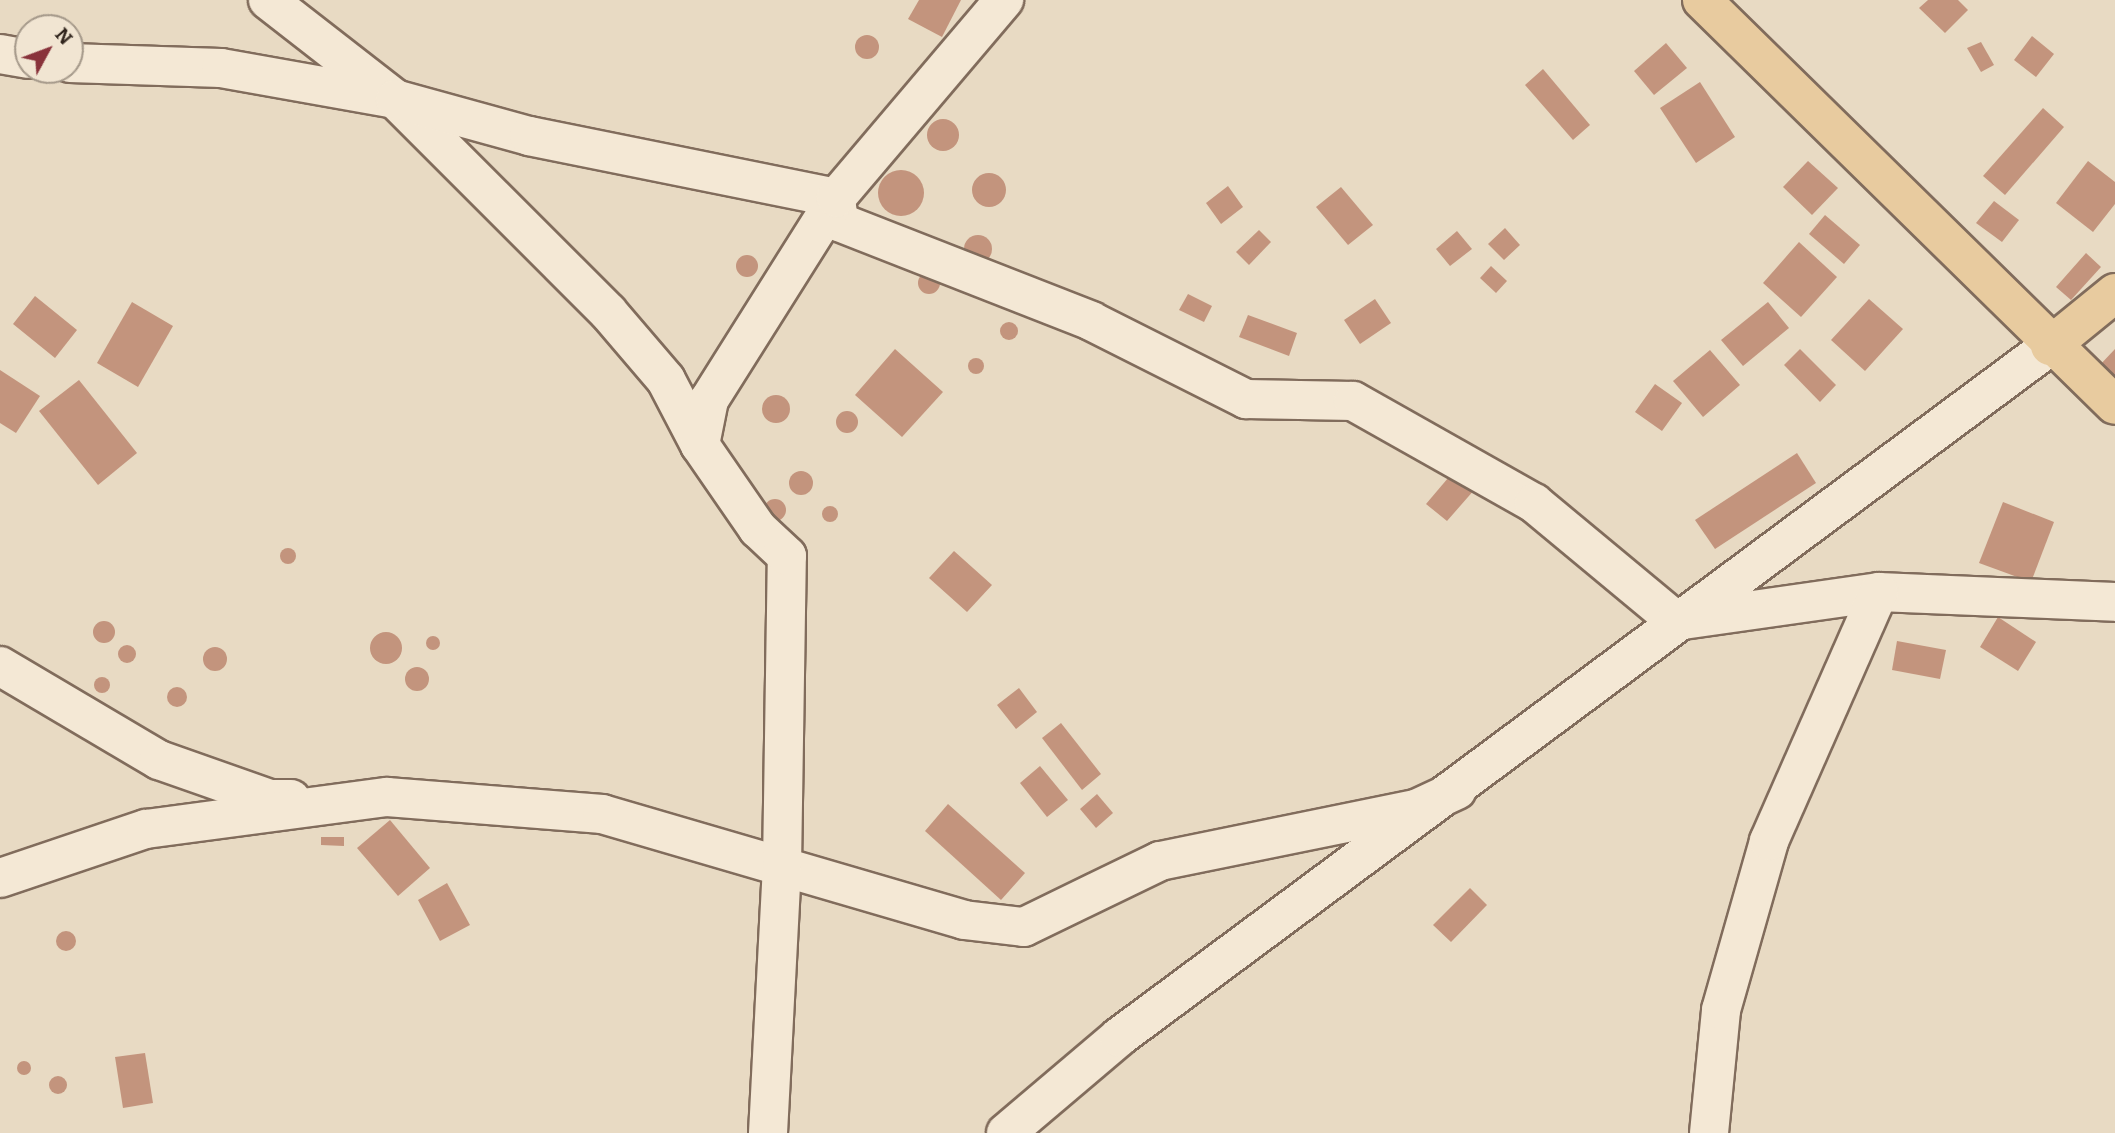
<!DOCTYPE html>
<html>
<head>
<meta charset="utf-8">
<style>
	body { margin:0 }
	#map { position:relative; width:2115px; height:1133px; overflow:hidden; background:#e8dac3; font-family:Bitter,serif }
	div>[style] { position:absolute }
	.building>* { inset:0; background:#c3947d }
	.round { border-radius:50% }
	.roads { filter:drop-shadow(2px 0 #816c5c) drop-shadow(-2px 0 #816c5c) drop-shadow(0 2px #816c5c) drop-shadow(0 -2px #816c5c) }
	.minor>* { height:38px; margin:-19px; padding:0 19px; transform-origin:19px; border-radius:19px; background:#f4e8d5 }
	.major>* { height:38px; margin:-19px; padding:0 19px; transform-origin:19px; border-radius:19px; background:#e8cb9f }
	span { translate:-50% -50%; white-space:nowrap; text-align:center; line-height:1.15; -webkit-text-stroke:6px #f1e5d2; paint-order:stroke }
	.north { position:absolute; left:14px; top:14px; width:70px; height:70px; box-sizing:border-box; background:#f1e5d2; border:2px solid #a5998a; border-radius:50%; rotate:49deg; font-size:19px; font-weight:700; line-height:28px; text-align:center; color:#32261e }
	.north::after { content:''; display:block; margin:auto; width:24px; height:32px; background:#89333b; clip-path:polygon(50% 0,100% 100%,50% 72%,0 100%) }
</style>
</head>
<body>
<div id="map">
	<div class="building">
		<i style="clip-path:polygon(919px 0,961px 0,942px 37px,908px 19px)"></i>
		<i style="clip-path:polygon(1928px 0,1958px 0,1968px 10px,1945px 33px,1919px 8px)"></i>
		<i class="round" style="left:855px;top:35px;width:24px;height:24px"></i>
		<i style="clip-path:polygon(2032px 36px,2054px 54px,2036px 77px,2014px 60px)"></i>
		<i style="clip-path:polygon(1981px 42px,1994px 65px,1981px 72px,1967px 48px)"></i>
		<i style="clip-path:polygon(1666px 43px,1687px 68px,1654px 95px,1634px 71px)"></i>
		<i style="clip-path:polygon(1543px 69px,1590px 125px,1573px 140px,1525px 85px)"></i>
		<i style="clip-path:polygon(1700px 82px,1735px 137px,1696px 163px,1660px 108px)"></i>
		<i style="clip-path:polygon(2043px 108px,2064px 127px,2005px 195px,1983px 176px)"></i>
		<i class="round" style="left:927px;top:119px;width:32px;height:32px"></i>
		<i style="clip-path:polygon(1808px 161px,1838px 188px,1812px 215px,1783px 187px)"></i>
		<i style="clip-path:polygon(2088px 161px,2115px 182px,2115px 204px,2093px 232px,2056px 203px)"></i>
		<i class="round" style="left:878px;top:170px;width:46px;height:46px"></i>
		<i class="round" style="left:972px;top:173px;width:34px;height:34px"></i>
		<i style="clip-path:polygon(1228px 186px,1243px 207px,1221px 224px,1206px 203px)"></i>
		<i style="clip-path:polygon(1341px 187px,1373px 225px,1348px 245px,1316px 207px)"></i>
		<i style="clip-path:polygon(1994px 201px,2019px 220px,2002px 242px,1976px 223px)"></i>
		<i style="clip-path:polygon(1825px 215px,1860px 245px,1844px 264px,1809px 234px)"></i>
		<i style="clip-path:polygon(1505px 228px,1520px 245px,1504px 260px,1488px 244px)"></i>
		<i style="clip-path:polygon(1259px 230px,1271px 242px,1249px 265px,1236px 252px)"></i>
		<i style="clip-path:polygon(1457px 231px,1472px 249px,1450px 266px,1436px 249px)"></i>
		<i class="round" style="left:964px;top:235px;width:28px;height:28px"></i>
		<i style="clip-path:polygon(1799px 242px,1837px 277px,1801px 317px,1763px 283px)"></i>
		<i style="clip-path:polygon(2086px 253px,2101px 267px,2071px 300px,2056px 287px)"></i>
		<i class="round" style="left:736px;top:255px;width:22px;height:22px"></i>
		<i style="clip-path:polygon(1491px 266px,1507px 281px,1496px 293px,1480px 278px)"></i>
		<i class="round" style="left:918px;top:272px;width:22px;height:22px"></i>
		<i style="clip-path:polygon(1188px 294px,1212px 306px,1204px 322px,1179px 310px)"></i>
		<i style="clip-path:polygon(35px 296px,77px 330px,55px 358px,13px 324px)"></i>
		<i style="clip-path:polygon(1375px 299px,1391px 323px,1360px 344px,1344px 320px)"></i>
		<i style="clip-path:polygon(1869px 299px,1903px 329px,1865px 371px,1831px 340px)"></i>
		<i style="clip-path:polygon(132px 302px,173px 326px,138px 387px,97px 363px)"></i>
		<i style="clip-path:polygon(1768px 302px,1789px 328px,1743px 366px,1721px 340px)"></i>
		<i style="clip-path:polygon(1248px 315px,1297px 333px,1289px 356px,1239px 337px)"></i>
		<i class="round" style="left:1000px;top:322px;width:18px;height:18px"></i>
		<i style="clip-path:polygon(895px 349px,943px 392px,902px 437px,855px 395px)"></i>
		<i style="clip-path:polygon(1800px 349px,1836px 385px,1820px 402px,1784px 365px)"></i>
		<i style="clip-path:polygon(2115px 349px,2115px 383px,2098px 367px)"></i>
		<i style="clip-path:polygon(1710px 350px,1740px 385px,1703px 417px,1673px 381px)"></i>
		<i class="round" style="left:968px;top:358px;width:16px;height:16px"></i>
		<i style="clip-path:polygon(0 370px,40px 396px,16px 433px,0 423px)"></i>
		<i style="clip-path:polygon(79px 380px,137px 453px,98px 485px,39px 411px)"></i>
		<i style="clip-path:polygon(1655px 384px,1682px 403px,1662px 431px,1635px 412px)"></i>
		<i class="round" style="left:762px;top:395px;width:28px;height:28px"></i>
		<i class="round" style="left:836px;top:411px;width:22px;height:22px"></i>
		<i style="clip-path:polygon(1797px 453px,1816px 483px,1715px 549px,1695px 520px)"></i>
		<i style="clip-path:polygon(1454px 471px,1475px 489px,1447px 521px,1426px 504px)"></i>
		<i class="round" style="left:789px;top:471px;width:24px;height:24px"></i>
		<i class="round" style="left:764px;top:499px;width:22px;height:22px"></i>
		<i style="clip-path:polygon(2003px 502px,2054px 522px,2031px 582px,1979px 563px)"></i>
		<i class="round" style="left:822px;top:506px;width:16px;height:16px"></i>
		<i class="round" style="left:280px;top:548px;width:16px;height:16px"></i>
		<i style="clip-path:polygon(954px 551px,992px 585px,967px 612px,929px 578px)"></i>
		<i style="clip-path:polygon(1998px 617px,2036px 642px,2018px 671px,1980px 647px)"></i>
		<i class="round" style="left:93px;top:621px;width:22px;height:22px"></i>
		<i class="round" style="left:370px;top:632px;width:32px;height:32px"></i>
		<i class="round" style="left:426px;top:636px;width:14px;height:14px"></i>
		<i style="clip-path:polygon(1897px 641px,1946px 650px,1940px 679px,1892px 670px)"></i>
		<i class="round" style="left:118px;top:645px;width:18px;height:18px"></i>
		<i class="round" style="left:203px;top:647px;width:24px;height:24px"></i>
		<i class="round" style="left:405px;top:667px;width:24px;height:24px"></i>
		<i class="round" style="left:94px;top:677px;width:16px;height:16px"></i>
		<i class="round" style="left:167px;top:687px;width:20px;height:20px"></i>
		<i style="clip-path:polygon(1019px 688px,1037px 712px,1016px 729px,997px 705px)"></i>
		<i style="clip-path:polygon(1061px 723px,1101px 774px,1082px 790px,1042px 738px)"></i>
		<i style="clip-path:polygon(1040px 766px,1068px 800px,1047px 817px,1020px 783px)"></i>
		<i style="clip-path:polygon(1097px 794px,1113px 813px,1096px 828px,1080px 809px)"></i>
		<i style="clip-path:polygon(948px 804px,1025px 873px,1001px 900px,925px 831px)"></i>
		<i style="clip-path:polygon(390px 820px,430px 868px,398px 896px,357px 848px)"></i>
		<i style="clip-path:polygon(321px 837px,344px 837px,344px 846px,321px 845px)"></i>
		<i style="clip-path:polygon(447px 883px,470px 925px,440px 941px,418px 900px)"></i>
		<i style="clip-path:polygon(1470px 888px,1487px 905px,1451px 942px,1433px 925px)"></i>
		<i class="round" style="left:56px;top:931px;width:20px;height:20px"></i>
		<i style="clip-path:polygon(145px 1053px,153px 1103px,123px 1108px,115px 1057px)"></i>
		<i class="round" style="left:17px;top:1061px;width:14px;height:14px"></i>
		<i class="round" style="left:49px;top:1076px;width:18px;height:18px"></i>
	</div>
	<div class="roads">
		<div class="minor">
			<i style="left:268px;top:0;width:161px;rotate:37.9deg"></i>
			<i style="left:395px;top:99px;width:301px;rotate:45deg"></i>
			<i style="left:608px;top:312px;width:89px;rotate:49.5deg"></i>
			<i style="left:666px;top:380px;width:73px;rotate:62.4deg"></i>
			<i style="left:0;top:54px;width:28px;rotate:10deg"></i>
			<i style="left:70px;top:63px;width:151px;rotate:1.9deg"></i>
			<i style="left:221px;top:68px;width:177px;rotate:10.1deg"></i>
			<i style="left:395px;top:99px;width:139px;rotate:15.4deg"></i>
			<i style="left:529px;top:136px;width:313px;rotate:11.4deg"></i>
			<i style="left:836px;top:198px;width:24px;rotate:83deg"></i>
			<i style="left:839px;top:222px;width:271px;rotate:21.4deg"></i>
			<i style="left:1091px;top:321px;width:174px;rotate:26.7deg"></i>
			<i style="left:1246px;top:399px;width:107px;rotate:1.1deg"></i>
			<i style="left:1353px;top:401px;width:208px;rotate:29.4deg"></i>
			<i style="left:1534px;top:503px;width:185px;rotate:39.7deg"></i>
			<i style="left:1676px;top:621px;width:205px;rotate:-8.1deg"></i>
			<i style="left:1879px;top:592px;width:236px;rotate:2.4deg"></i>
			<i style="left:0;top:666px;width:185px;rotate:30.6deg"></i>
			<i style="left:159px;top:760px;width:118px;rotate:19.4deg"></i>
			<i style="left:270px;top:799px;width:21px"></i>
			<i style="left:0;top:878px;width:154px;rotate:-18.6deg"></i>
			<i style="left:146px;top:829px;width:243px;rotate:-7.6deg"></i>
			<i style="left:387px;top:797px;width:216px;rotate:4.5deg"></i>
			<i style="left:602px;top:814px;width:377px;rotate:16.3deg"></i>
			<i style="left:964px;top:920px;width:60px;rotate:6.7deg"></i>
			<i style="left:1024px;top:927px;width:151px;rotate:-25.9deg"></i>
			<i style="left:1160px;top:861px;width:261px;rotate:-11.5deg"></i>
			<i style="left:1416px;top:809px;width:45px;rotate:-24.9deg"></i>
			<i style="left:768px;top:1133px;width:267px;rotate:-87deg"></i>
			<i style="left:782px;top:866px;width:310px;rotate:-89.1deg"></i>
			<i style="left:787px;top:556px;width:40px;rotate:-137deg"></i>
			<i style="left:758px;top:529px;width:102px;rotate:-124.6deg"></i>
			<i style="left:700px;top:445px;width:46px;rotate:-78.7deg"></i>
			<i style="left:709px;top:400px;width:239px;rotate:-57.8deg"></i>
			<i style="left:836px;top:198px;width:260px;rotate:-49.7deg"></i>
			<i style="left:1006px;top:1133px;width:148px;rotate:-40.3deg"></i>
			<i style="left:1119px;top:1037px;width:1159px;rotate:-36.58deg"></i>
			<i style="left:1709px;top:1133px;width:124px;rotate:-84.4deg"></i>
			<i style="left:1721px;top:1010px;width:176px;rotate:-74.1deg"></i>
			<i style="left:1769px;top:841px;width:272px;rotate:-66.2deg"></i>
		</div>
		<div class="major">
			<i style="left:1702px;top:0;width:578px;rotate:44.44deg"></i>
			<i style="left:2050px;top:346px;width:84px;rotate:-39.2deg"></i>
		</div>
	</div>
	<div class="north">N</div>
</div>
</body>
</html>
